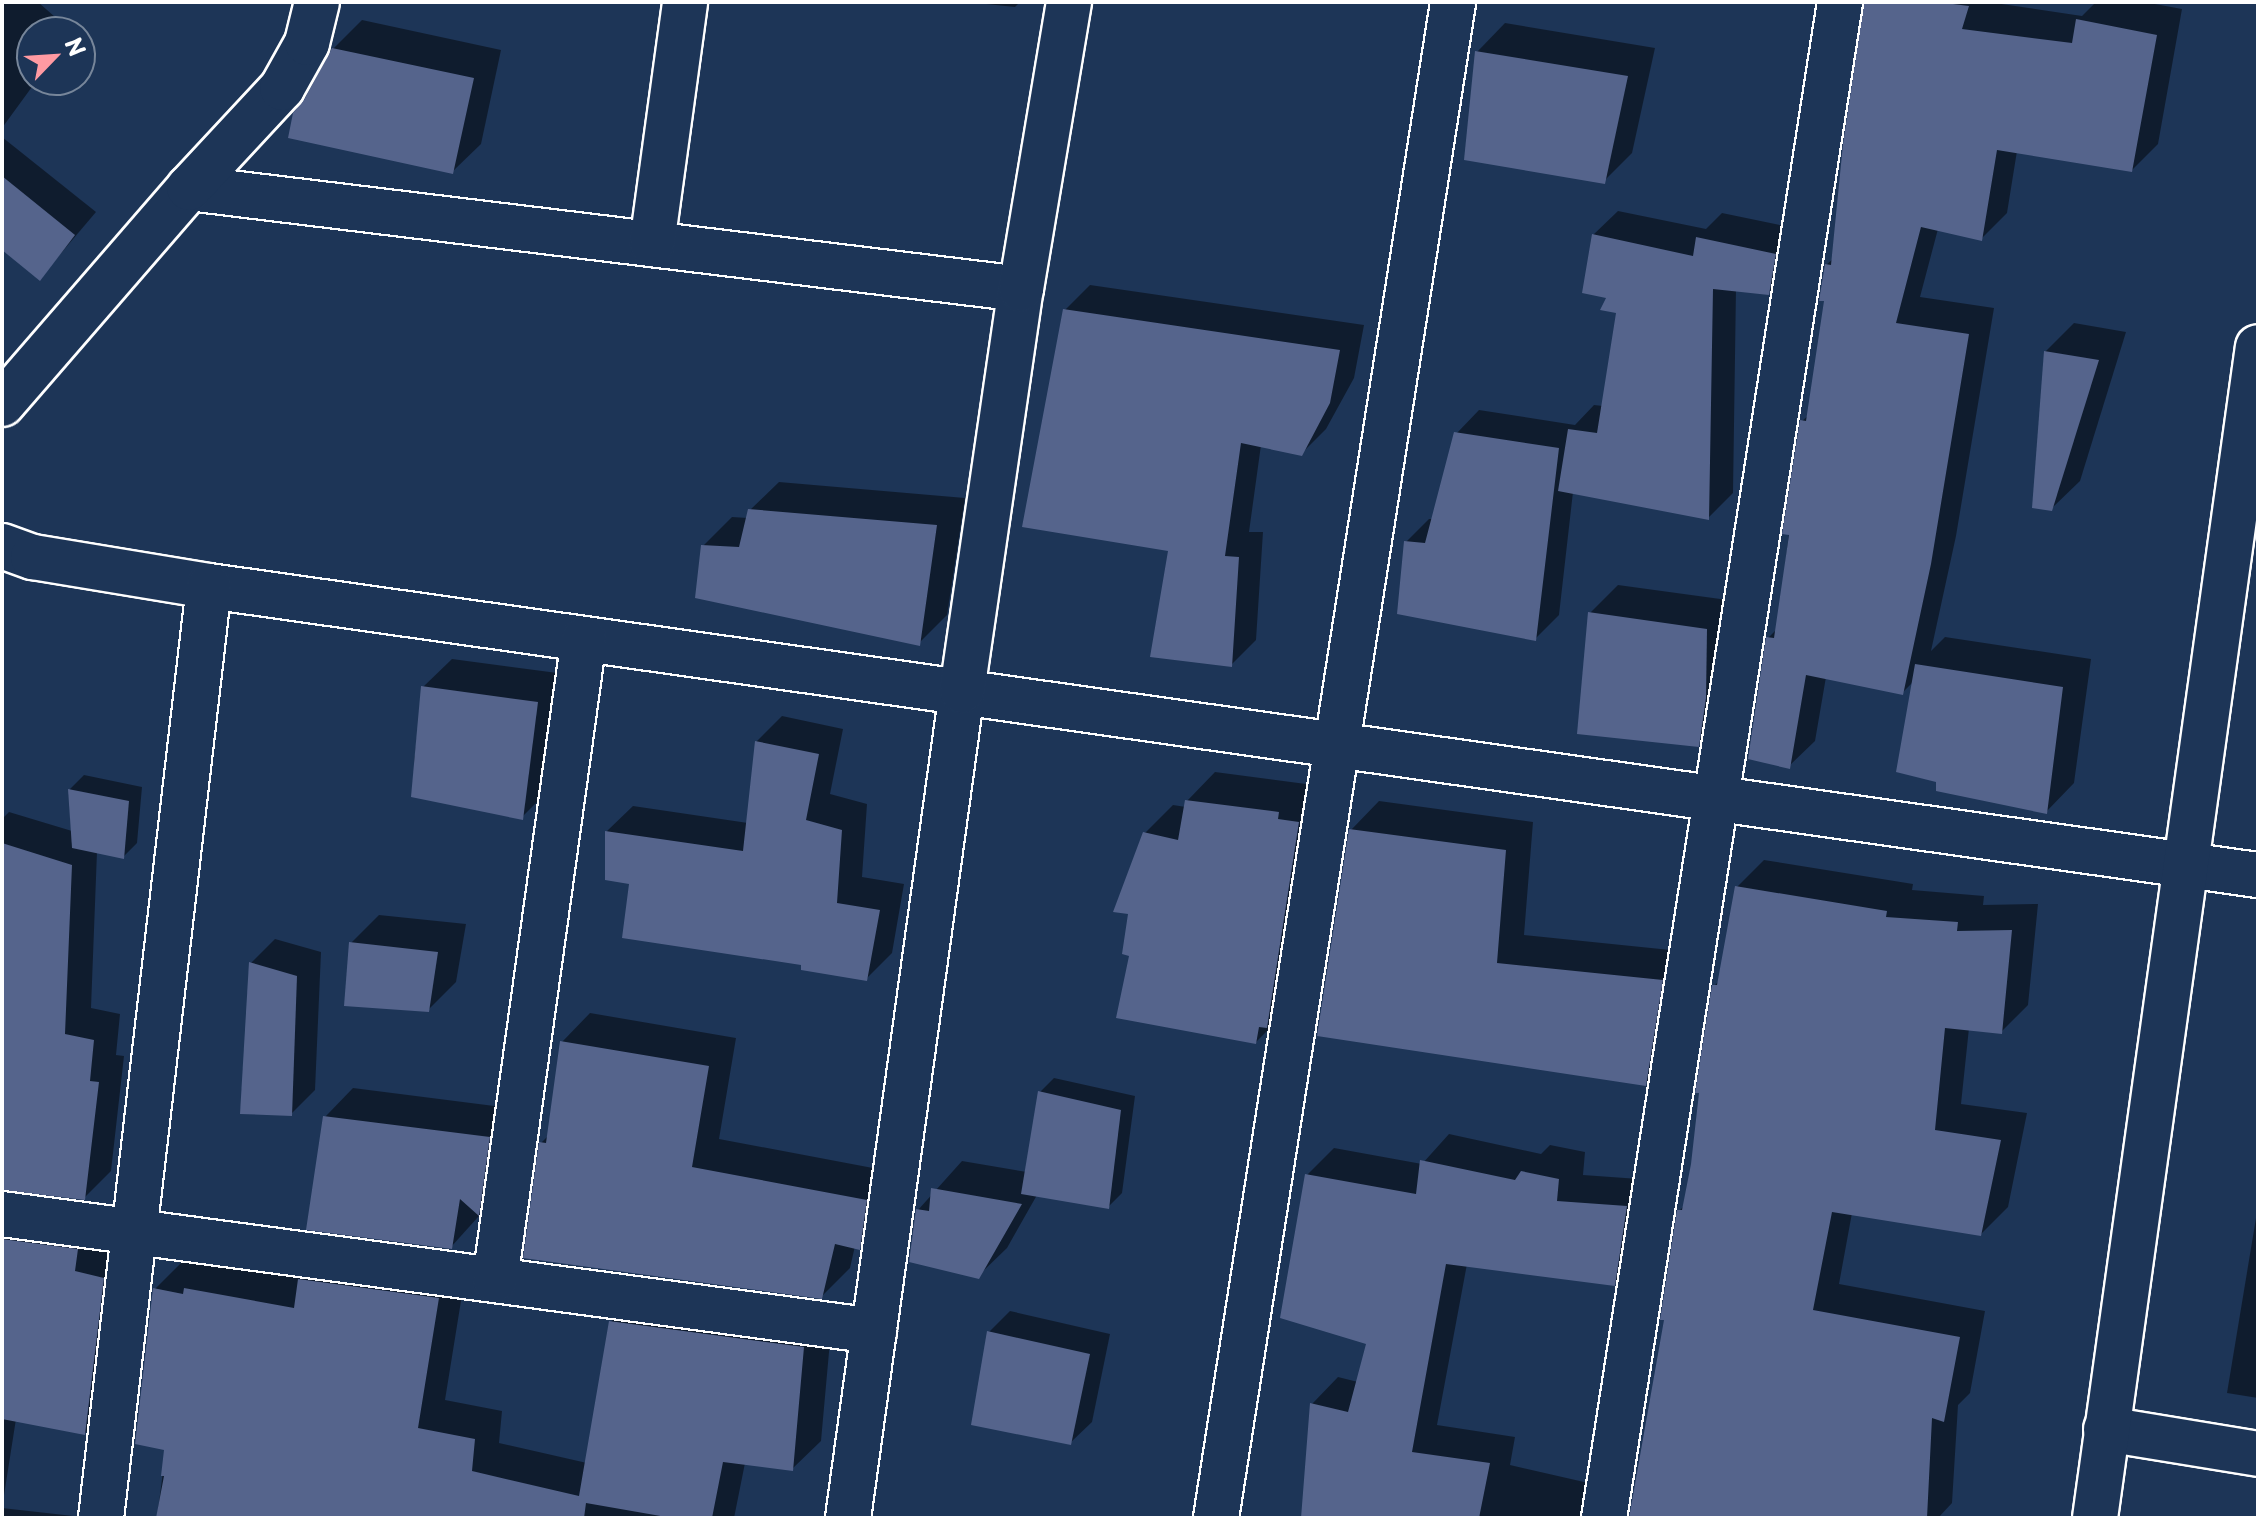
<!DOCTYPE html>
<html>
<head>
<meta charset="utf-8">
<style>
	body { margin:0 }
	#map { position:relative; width:2260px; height:1520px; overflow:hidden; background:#1d3557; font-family:"Playpen Sans",sans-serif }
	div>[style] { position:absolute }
	.shadow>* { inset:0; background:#0007 }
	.building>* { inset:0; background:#55648c }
	.roads { filter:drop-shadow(2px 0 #fff) drop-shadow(-2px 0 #fff) drop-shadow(0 2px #fff) drop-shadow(0 -2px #fff) }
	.minor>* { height:44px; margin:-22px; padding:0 22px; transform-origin:22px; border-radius:22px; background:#1d3557 }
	span { translate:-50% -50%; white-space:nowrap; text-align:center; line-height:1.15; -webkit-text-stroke:6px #1d3557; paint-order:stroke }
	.frame { position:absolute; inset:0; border:4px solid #fff; pointer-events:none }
	.north { position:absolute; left:16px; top:16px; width:80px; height:80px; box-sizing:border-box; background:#1d3557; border:2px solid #77869a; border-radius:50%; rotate:65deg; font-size:22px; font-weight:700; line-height:32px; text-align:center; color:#fff }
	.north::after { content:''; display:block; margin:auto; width:28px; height:36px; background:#ff9aa2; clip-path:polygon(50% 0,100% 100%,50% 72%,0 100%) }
</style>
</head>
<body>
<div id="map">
	<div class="shadow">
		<i style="clip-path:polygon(2px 2px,38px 2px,72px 32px,32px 32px,32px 80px,37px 80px,2px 128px)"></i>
		<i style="clip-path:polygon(967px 2px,1020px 2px,1015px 7px)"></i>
		<i style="clip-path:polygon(1867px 2px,1988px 2px,2082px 16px,2096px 2px,2144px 2px,2182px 9px,2158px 144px,2132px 170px,2017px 151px,2007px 213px,1981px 239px,1938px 229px,1920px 297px,1994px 308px,1956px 536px,1931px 651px,1945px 637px,2091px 659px,2074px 783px,2046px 812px,1914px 681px,1902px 693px,1826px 677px,1815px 741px,1789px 766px,1768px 638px,1778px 628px,1802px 421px,1809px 415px,1826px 300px,1826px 265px,1834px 258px)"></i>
		<i style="clip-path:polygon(362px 20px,501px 50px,481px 144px,452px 172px,306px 101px,333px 49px)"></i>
		<i style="clip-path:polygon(1505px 23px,1655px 48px,1632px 153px,1604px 181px,1477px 52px)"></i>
		<i style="clip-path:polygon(2px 137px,96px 212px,40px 278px,2px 247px)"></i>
		<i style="clip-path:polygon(1618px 211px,1706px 229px,1722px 213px,1799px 229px,1793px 268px,1768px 293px,1736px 289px,1733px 493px,1708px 518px,1573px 492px,1559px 615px,1536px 638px,1406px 542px,1429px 519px,1434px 519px,1456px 434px,1479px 410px,1575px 425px,1594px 405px,1603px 406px,1619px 311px,1609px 296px,1593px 235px)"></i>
		<i style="clip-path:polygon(1090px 285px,1364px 325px,1354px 378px,1326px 429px,1301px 454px,1261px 445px,1249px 532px,1263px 532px,1256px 640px,1231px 665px,1170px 549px,1065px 310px)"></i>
		<i style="clip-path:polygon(2074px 323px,2126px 332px,2080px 481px,2051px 509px,2045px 352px)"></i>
		<i style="clip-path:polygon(779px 482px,965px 498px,947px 615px,919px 643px,703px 546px,732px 517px,748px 518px,750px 510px)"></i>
		<i style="clip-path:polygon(1618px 585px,1735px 601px,1726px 717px,1698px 745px,1590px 613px)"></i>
		<i style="clip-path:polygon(452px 659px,565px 674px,550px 789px,522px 817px,414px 763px,423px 687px)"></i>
		<i style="clip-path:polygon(782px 716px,843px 729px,830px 794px,867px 804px,862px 877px,904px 884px,892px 953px,866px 979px,804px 963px,631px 882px,607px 831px,633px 806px,748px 823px,757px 741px)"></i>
		<i style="clip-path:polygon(1215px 772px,1306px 784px,1306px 792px,1327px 794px,1284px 1014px,1256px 1042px,1132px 954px,1145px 833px,1173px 805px,1186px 807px,1187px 801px)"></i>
		<i style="clip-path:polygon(84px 775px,142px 787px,137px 843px,123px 857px,97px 852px,91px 1008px,120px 1014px,116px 1055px,124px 1056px,111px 1171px,84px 1198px,2px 939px,2px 819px,9px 812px,72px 831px,70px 789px)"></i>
		<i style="clip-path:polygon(1379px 801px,1533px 822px,1524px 935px,1690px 952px,1674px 1055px,1645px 1084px,1319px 1034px,1351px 830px)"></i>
		<i style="clip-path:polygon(1764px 860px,1913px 884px,1912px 890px,1984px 896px,1983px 905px,2038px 904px,2028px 1005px,2001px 1032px,1969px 1028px,1961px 1104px,2027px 1113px,2008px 1207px,1981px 1234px,1852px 1213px,1839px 1284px,1985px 1311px,1970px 1393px,1958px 1405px,1952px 1503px,1938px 1518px,1303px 1518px,1312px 1404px,1338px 1377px,1358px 1382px,1369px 1342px,1307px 1175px,1334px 1148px,1422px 1164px,1449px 1134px,1541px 1154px,1550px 1145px,1585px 1152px,1583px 1175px,1653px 1180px,1641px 1257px,1614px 1284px,1467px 1264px,1437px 1425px,1515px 1437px,1510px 1465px,1606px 1487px,1615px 1510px,1632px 1516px,1666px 1319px,1679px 1211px,1685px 1205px,1693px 1165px,1714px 986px,1720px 980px,1737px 887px)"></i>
		<i style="clip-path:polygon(379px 915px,466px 924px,456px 982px,428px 1010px,351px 943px)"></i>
		<i style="clip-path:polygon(275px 939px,321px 952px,315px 1090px,291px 1114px,251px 963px)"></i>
		<i style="clip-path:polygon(590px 1013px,736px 1038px,719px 1139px,894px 1172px,887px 1219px,859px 1248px,855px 1246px,850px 1268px,821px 1297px,541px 1143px,549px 1135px,562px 1042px)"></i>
		<i style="clip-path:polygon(1054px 1078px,1135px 1096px,1122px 1193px,1108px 1207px,1037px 1195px,1007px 1248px,978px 1276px,918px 1210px,962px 1161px,1027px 1172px,1040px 1092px)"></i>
		<i style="clip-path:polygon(353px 1088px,517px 1109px,506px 1186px,451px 1247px,325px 1117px)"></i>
		<i style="clip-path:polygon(2258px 1206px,2258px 1398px,2227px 1393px)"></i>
		<i style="clip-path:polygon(31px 1212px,131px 1250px,113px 1404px,85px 1433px,16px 1419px,2px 1508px,3px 1240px)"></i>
		<i style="clip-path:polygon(329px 1252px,466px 1270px,445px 1400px,502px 1411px,499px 1443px,587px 1463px,611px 1322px,639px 1293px,832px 1319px,821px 1441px,792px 1469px,745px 1463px,734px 1518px,157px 1518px,166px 1448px,155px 1289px,183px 1261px,209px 1266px,215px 1260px,303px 1277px)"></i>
		<i style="clip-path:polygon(1010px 1311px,1110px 1334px,1092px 1422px,1070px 1443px,989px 1332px)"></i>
		<i style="clip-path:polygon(2px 1508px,91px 1518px,2px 1518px)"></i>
	</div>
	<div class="building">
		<i style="clip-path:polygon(1864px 2px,1937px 2px,1969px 6px,1962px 29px,2072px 43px,2076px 19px,2157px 35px,2132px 172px,1997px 150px,1982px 241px,1921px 227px,1896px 323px,1969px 334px,1931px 564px,1903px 695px,1806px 675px,1790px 769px,1748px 759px,1766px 637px,1774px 638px,1789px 535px,1782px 534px,1800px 420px,1806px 421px,1824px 301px,1819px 301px,1825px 264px,1831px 265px,1843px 144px)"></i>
		<i style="clip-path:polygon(332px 48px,474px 78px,453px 174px,288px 138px,293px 113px,304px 100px)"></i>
		<i style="clip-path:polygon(1475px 51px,1628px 76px,1605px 184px,1464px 160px)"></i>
		<i style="clip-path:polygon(2px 176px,75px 235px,40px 281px,2px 250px)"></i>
		<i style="clip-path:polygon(1592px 234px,1693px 256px,1696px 237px,1776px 254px,1769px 295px,1713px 289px,1709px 520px,1558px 491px,1568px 429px,1597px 433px,1616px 313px,1600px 310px,1606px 298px,1582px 293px)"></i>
		<i style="clip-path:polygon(1063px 309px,1340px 350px,1330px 403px,1302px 456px,1241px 443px,1225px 556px,1239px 557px,1232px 667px,1150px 657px,1168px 551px,1022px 527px)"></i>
		<i style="clip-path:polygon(2044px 351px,2099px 360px,2052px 511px,2032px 508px)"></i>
		<i style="clip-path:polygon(1454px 432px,1559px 448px,1536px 641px,1397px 614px,1404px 541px,1425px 543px)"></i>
		<i style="clip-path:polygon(748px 509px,937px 525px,920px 646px,695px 598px,701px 545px,739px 547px)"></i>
		<i style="clip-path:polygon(1588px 612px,1707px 629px,1706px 698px,1699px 747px,1577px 734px)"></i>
		<i style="clip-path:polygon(1915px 664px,2063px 687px,2047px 814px,1936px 791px,1936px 782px,1896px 772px)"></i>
		<i style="clip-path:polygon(421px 686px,538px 702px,523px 820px,411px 797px)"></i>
		<i style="clip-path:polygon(755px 741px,819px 754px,806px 820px,842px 830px,837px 903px,880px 910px,867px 981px,801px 970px,801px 965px,622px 938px,629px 884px,605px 880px,605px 831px,743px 851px)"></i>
		<i style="clip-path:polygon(68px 789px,129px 801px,124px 859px,72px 848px)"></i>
		<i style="clip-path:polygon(1185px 800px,1279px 812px,1278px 819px,1299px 822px,1267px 1028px,1259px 1027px,1256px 1044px,1116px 1018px,1129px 956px,1122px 954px,1128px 914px,1113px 912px,1143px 832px,1178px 840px)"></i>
		<i style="clip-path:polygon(1349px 829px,1506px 850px,1497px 963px,1663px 980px,1646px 1086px,1317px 1036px)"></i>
		<i style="clip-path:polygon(2px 843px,72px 865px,65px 1034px,94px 1040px,90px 1081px,99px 1082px,85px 1200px,2px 1190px)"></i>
		<i style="clip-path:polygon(1735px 886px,1887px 911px,1886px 917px,1958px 922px,1957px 931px,2012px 930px,2002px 1034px,1945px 1028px,1935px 1130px,2001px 1140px,1981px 1236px,1832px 1212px,1813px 1310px,1960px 1337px,1944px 1422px,1932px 1418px,1927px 1518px,1629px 1518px,1664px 1320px,1660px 1320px,1677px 1210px,1682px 1210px,1691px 1164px,1699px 1093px,1695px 1093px,1712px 985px,1717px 985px)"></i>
		<i style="clip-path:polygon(349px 942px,438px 952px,429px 1012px,344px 1006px)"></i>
		<i style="clip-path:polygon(249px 962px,297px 976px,292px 1116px,240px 1114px)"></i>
		<i style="clip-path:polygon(560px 1041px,709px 1066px,692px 1167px,867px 1200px,860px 1250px,835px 1244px,822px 1299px,523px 1258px,539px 1142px,546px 1143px)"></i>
		<i style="clip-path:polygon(1038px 1091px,1121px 1110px,1109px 1209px,1021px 1194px)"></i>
		<i style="clip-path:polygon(323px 1116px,490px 1137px,479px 1216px,460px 1199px,452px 1249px,306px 1230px)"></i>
		<i style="clip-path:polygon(1420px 1160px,1515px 1180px,1521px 1171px,1559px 1179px,1557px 1201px,1627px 1206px,1615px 1286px,1446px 1264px,1412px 1452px,1490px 1463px,1479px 1518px,1301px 1518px,1310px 1403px,1348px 1412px,1366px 1344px,1280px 1318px,1305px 1174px,1416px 1194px)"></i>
		<i style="clip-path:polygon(931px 1188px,1022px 1204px,979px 1279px,909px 1262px,916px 1209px,929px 1211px)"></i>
		<i style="clip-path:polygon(2px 1239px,78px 1249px,75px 1271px,104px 1278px,85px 1435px,2px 1419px)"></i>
		<i style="clip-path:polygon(298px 1279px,439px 1298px,418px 1428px,475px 1439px,472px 1471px,579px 1496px,609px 1321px,804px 1347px,793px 1471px,723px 1462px,712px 1518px,672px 1518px,586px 1503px,584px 1518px,156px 1518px,164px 1476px,161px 1476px,164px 1450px,135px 1444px,153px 1288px,183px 1294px,184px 1288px,294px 1308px)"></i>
		<i style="clip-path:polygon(987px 1331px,1090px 1354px,1071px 1445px,971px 1425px)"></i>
	</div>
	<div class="roads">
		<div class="minor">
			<i style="left:189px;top:188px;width:838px;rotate:6.92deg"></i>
			<i style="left:652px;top:244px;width:244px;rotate:-82.2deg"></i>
			<i style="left:2px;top:404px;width:286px;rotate:-49.1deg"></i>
			<i style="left:189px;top:188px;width:137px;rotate:-47.1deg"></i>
			<i style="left:282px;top:88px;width:51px;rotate:-60.9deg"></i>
			<i style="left:307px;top:43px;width:42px;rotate:-76.3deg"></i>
			<i style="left:2px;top:546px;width:33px;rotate:20deg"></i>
			<i style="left:33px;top:557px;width:178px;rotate:9.4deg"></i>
			<i style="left:209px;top:586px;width:2069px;rotate:8.03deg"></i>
			<i style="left:2px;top:1214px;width:880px;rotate:7.64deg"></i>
			<i style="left:495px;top:1280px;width:647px;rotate:-82.1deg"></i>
			<i style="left:2106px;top:1429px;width:154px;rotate:9.3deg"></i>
			<i style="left:101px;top:1518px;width:938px;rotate:-83.39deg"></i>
			<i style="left:848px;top:1518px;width:835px;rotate:-82.15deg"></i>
			<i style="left:962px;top:691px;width:406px;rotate:-81.7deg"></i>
			<i style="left:1021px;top:289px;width:291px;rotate:-80.5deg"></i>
			<i style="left:1216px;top:1518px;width:1534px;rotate:-81.11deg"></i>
			<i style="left:1604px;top:1518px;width:1534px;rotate:-81.15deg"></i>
			<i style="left:2095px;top:1518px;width:1182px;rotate:-82.08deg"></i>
		</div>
	</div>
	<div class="frame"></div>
	<div class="north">N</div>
</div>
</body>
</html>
